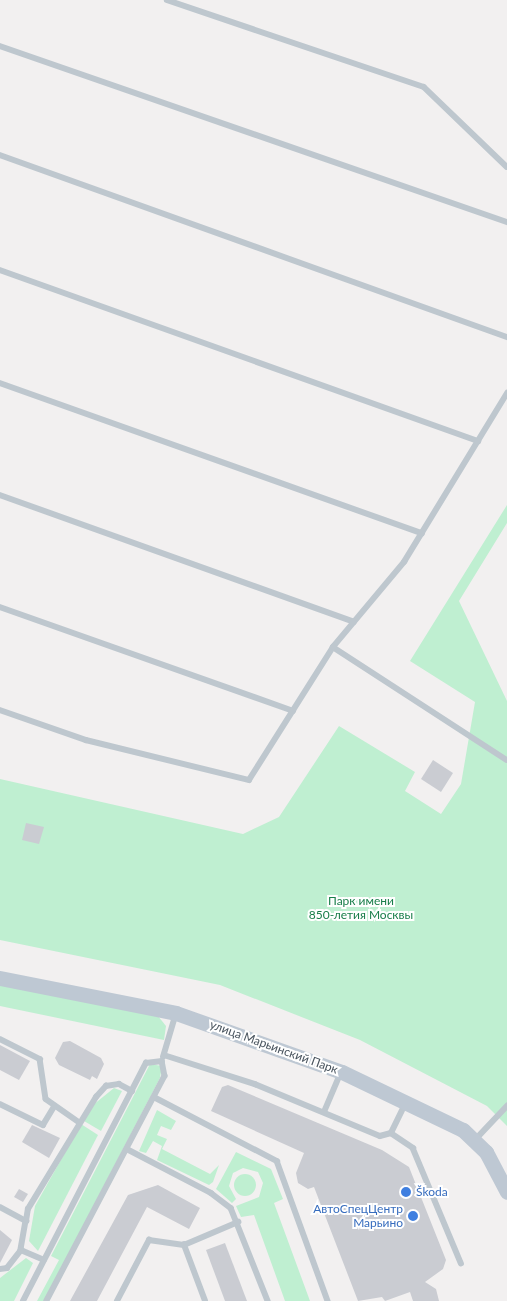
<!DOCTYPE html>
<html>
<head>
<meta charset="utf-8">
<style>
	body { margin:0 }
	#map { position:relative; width:507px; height:1301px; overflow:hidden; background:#f2f0f0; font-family:Lato,sans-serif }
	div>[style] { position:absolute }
	.green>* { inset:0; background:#bfefd1 }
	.round { border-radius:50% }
	.building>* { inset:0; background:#caccd2 }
	.lane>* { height:5.5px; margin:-2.75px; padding:0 2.75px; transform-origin:2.75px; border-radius:2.75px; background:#bec7ce }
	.secondary>* { height:15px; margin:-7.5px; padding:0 7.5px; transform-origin:7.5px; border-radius:7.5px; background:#bec8d3 }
	.dots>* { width:14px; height:14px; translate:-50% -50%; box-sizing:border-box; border:2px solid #fff; border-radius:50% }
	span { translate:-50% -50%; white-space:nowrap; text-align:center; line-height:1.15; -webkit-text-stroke:4px #fff; paint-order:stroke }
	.park-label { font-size:12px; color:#197e4a }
	.street-label { font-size:12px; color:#48535d }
	.shop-label { font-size:12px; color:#366cbe }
	.left { translate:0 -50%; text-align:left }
	.right { translate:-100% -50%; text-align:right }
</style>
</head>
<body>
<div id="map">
	<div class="green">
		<i style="clip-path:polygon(507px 505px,507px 523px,459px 601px,507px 701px,507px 1126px,487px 1106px,360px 1040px,220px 985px,0 940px,0 779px,243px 834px,279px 817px,339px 726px,415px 772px,405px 791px,441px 814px,461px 784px,475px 702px,410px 661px)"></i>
		<i style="clip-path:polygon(0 983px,158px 1016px,166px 1026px,164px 1040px,0 1006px)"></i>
		<i style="clip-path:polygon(150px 1064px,162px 1066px,160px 1078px,44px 1301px,37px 1301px,59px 1260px,51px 1256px)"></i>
		<i style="clip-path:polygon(114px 1088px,122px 1091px,101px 1131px,84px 1121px,93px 1105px)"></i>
		<i style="clip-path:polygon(157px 1110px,176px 1121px,171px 1130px,161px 1126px,157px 1135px,167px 1139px,162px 1149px,210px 1174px,219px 1165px,213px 1182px,209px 1185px,157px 1160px,162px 1146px,153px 1141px,146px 1153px,139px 1151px)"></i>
		<i style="clip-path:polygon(81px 1124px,98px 1135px,38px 1251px,29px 1241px,35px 1206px)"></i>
		<i style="clip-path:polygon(236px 1152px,271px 1169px,283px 1199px,274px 1203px,310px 1301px,285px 1301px,254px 1215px,241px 1217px,236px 1206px,259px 1197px,263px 1183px,258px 1172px,243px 1168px,233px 1173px,229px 1186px,236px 1199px,232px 1203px,216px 1189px)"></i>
		<i class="round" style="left:234px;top:1174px;width:22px;height:22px"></i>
		<i style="clip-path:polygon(26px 1258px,33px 1263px,14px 1301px,0 1301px,0 1278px)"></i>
	</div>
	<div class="building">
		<i style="clip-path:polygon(433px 760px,453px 773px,441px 792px,421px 779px)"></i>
		<i style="clip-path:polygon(26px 823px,44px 827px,39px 844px,22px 840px)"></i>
		<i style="clip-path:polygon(70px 1041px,101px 1058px,104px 1064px,97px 1079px,92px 1076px,90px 1080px,59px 1065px,55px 1058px,63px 1042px)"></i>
		<i style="clip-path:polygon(0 1045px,30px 1061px,19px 1080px,0 1070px)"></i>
		<i style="clip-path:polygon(228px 1085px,382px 1150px,409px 1167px,446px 1260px,443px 1269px,425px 1282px,436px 1289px,439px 1301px,413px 1301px,410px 1292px,385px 1301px,382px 1297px,358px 1301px,314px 1187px,308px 1189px,298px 1183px,296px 1173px,304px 1153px,211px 1111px,222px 1087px)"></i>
		<i style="clip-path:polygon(32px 1125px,60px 1138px,49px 1158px,22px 1142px)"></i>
		<i style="clip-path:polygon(158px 1185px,200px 1208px,189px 1229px,147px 1207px,97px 1301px,70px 1301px,128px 1195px)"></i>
		<i style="clip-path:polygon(19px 1189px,28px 1194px,23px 1202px,14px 1197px)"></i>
		<i style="clip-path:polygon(0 1230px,12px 1240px,0 1263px)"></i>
		<i style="clip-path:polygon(225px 1243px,247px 1301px,225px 1301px,206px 1250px)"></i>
	</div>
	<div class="lane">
		<i style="left:167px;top:0;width:271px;rotate:18.7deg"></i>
		<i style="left:424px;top:87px;width:115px;rotate:43.9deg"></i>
		<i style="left:0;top:46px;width:537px;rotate:19.14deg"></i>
		<i style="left:0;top:155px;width:539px;rotate:19.75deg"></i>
		<i style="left:0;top:270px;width:508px;rotate:19.68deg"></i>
		<i style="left:0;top:383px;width:448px;rotate:19.6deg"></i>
		<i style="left:0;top:495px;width:376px;rotate:19.7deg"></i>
		<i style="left:0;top:607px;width:311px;rotate:19.5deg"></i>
		<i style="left:333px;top:647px;width:207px;rotate:33deg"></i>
		<i style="left:0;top:710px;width:91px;rotate:19.2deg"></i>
		<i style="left:86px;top:740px;width:168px;rotate:13.8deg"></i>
		<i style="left:249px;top:780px;width:157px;rotate:-57.7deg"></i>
		<i style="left:333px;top:647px;width:111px;rotate:-50.1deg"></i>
		<i style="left:404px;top:562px;width:198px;rotate:-58.6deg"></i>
		<i style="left:0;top:1039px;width:45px;rotate:26.6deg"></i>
		<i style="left:40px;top:1059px;width:40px;rotate:81.5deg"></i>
		<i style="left:46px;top:1099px;width:39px;rotate:35deg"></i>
		<i style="left:164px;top:1055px;width:96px;rotate:17.7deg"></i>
		<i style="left:255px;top:1084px;width:135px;rotate:22.6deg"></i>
		<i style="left:380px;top:1136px;width:11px;rotate:-15deg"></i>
		<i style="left:391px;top:1133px;width:32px;rotate:-64deg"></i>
		<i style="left:163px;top:1057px;width:46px;rotate:-73.5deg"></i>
		<i style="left:154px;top:1097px;width:139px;rotate:27.5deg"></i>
		<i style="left:277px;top:1161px;width:149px;rotate:70deg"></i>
		<i style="left:0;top:1104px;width:48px;rotate:26deg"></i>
		<i style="left:43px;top:1125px;width:21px;rotate:-59deg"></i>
		<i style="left:324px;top:1112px;width:43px;rotate:-67deg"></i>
		<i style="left:391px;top:1133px;width:27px;rotate:34deg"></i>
		<i style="left:413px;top:1148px;width:125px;rotate:67.3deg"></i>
		<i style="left:475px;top:1140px;width:47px;rotate:-46.7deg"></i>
		<i style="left:127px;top:1149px;width:95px;rotate:27.6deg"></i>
		<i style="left:211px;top:1193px;width:25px;rotate:37deg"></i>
		<i style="left:231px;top:1208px;width:100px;rotate:68.3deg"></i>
		<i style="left:0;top:1207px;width:30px;rotate:28deg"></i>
		<i style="left:26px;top:1221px;width:29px;rotate:100deg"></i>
		<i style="left:26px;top:1221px;width:12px;rotate:-81deg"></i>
		<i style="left:28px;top:1209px;width:131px;rotate:-58.7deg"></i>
		<i style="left:96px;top:1097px;width:15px;rotate:-48deg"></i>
		<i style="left:106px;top:1086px;width:13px;rotate:-9deg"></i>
		<i style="left:119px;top:1084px;width:15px;rotate:28deg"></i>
		<i style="left:0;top:1269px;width:7px;rotate:-8deg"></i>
		<i style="left:7px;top:1268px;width:23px;rotate:-52deg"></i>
		<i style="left:21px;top:1250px;width:25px;rotate:23deg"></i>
		<i style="left:23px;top:1301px;width:268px;rotate:-62.7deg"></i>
		<i style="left:146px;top:1063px;width:16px;rotate:-7deg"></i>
		<i style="left:162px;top:1061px;width:15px;rotate:79deg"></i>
		<i style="left:165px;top:1076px;width:254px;rotate:117.7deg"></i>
		<i style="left:117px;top:1301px;width:69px;rotate:-62.3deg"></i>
		<i style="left:149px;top:1240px;width:35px;rotate:8deg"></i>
		<i style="left:205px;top:1301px;width:60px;rotate:-110.6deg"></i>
		<i style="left:184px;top:1245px;width:59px;rotate:-23.1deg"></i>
	</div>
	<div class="secondary">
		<i style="left:0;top:978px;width:179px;rotate:11.2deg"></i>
		<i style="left:176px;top:1013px;width:176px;rotate:19.6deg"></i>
		<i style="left:342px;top:1072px;width:134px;rotate:25.6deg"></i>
		<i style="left:463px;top:1130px;width:32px;rotate:44deg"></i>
		<i style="left:486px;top:1152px;width:45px;rotate:62.3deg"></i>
	</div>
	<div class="dots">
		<i style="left:406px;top:1192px;background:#3f7fe0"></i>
		<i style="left:413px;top:1216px;background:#3f7fe0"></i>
	</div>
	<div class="park-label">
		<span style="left:361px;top:908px">Парк имени<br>850-летия Москвы</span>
	</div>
	<div class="street-label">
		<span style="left:274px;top:1047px;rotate:20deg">улица Марьинский Парк</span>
	</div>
	<div class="shop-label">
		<span class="left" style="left:416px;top:1192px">Škoda</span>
		<span class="right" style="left:403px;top:1216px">АвтоСпецЦентр<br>Марьино</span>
	</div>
</div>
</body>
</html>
